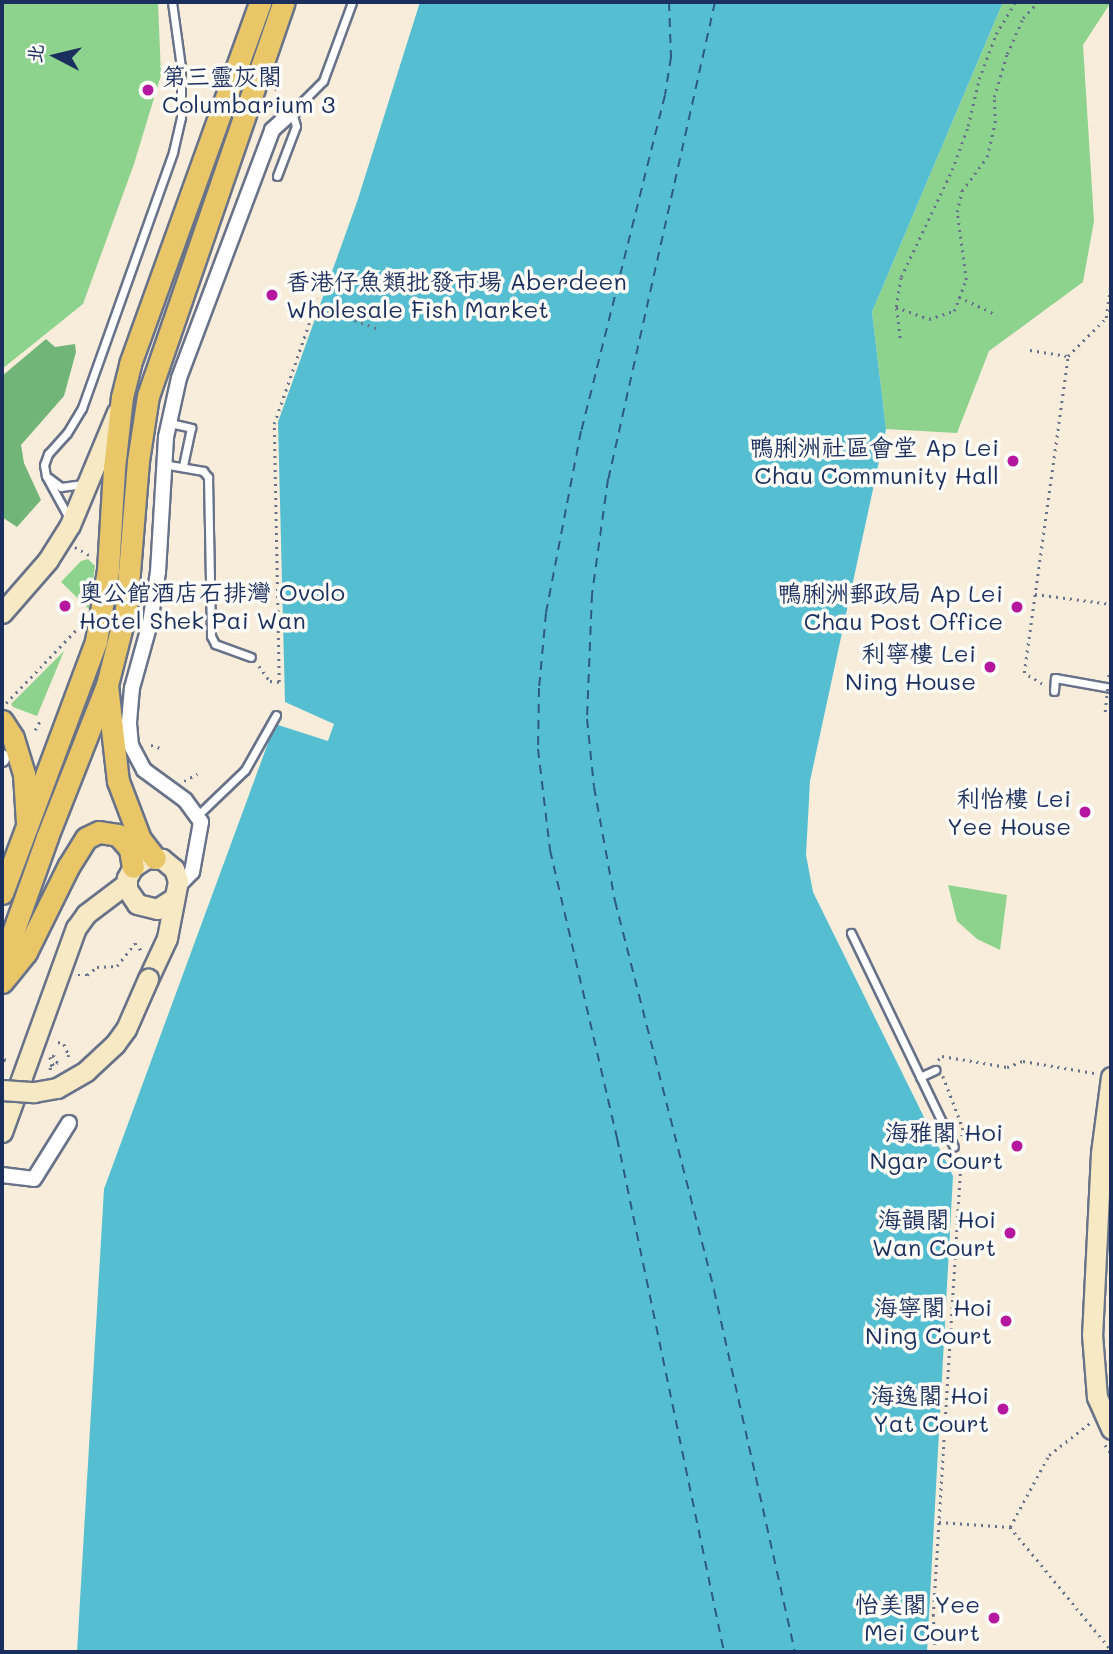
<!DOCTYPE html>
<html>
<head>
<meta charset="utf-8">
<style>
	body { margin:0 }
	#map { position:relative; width:1113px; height:1654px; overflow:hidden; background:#f7edda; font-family:Mali,"LXGW WenKai TC",sans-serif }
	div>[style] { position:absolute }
	.green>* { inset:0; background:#8dd38d }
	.forest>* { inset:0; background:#72b578 }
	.water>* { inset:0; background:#55bfd1 }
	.ferry>* { height:2px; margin-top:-1px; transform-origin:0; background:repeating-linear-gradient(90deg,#2c5a80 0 9px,transparent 0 16px) }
	.path>* { height:2.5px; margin-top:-1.25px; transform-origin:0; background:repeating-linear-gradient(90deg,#687289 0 2px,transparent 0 7px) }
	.roads { filter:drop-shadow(2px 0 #687289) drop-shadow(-2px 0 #687289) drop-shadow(0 2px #687289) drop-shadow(0 -2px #687289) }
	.lane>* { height:7px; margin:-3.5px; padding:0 3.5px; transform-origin:3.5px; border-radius:3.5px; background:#fff }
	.street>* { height:14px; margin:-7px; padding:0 7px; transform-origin:7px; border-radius:7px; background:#fff }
	.secondary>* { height:19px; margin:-9.5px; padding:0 9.5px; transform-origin:9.5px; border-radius:9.5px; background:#f6e9c3 }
	.primary>* { height:21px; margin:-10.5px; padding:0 10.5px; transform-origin:10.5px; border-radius:10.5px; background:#e9c769 }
	.path-bridge>* { height:2.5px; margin-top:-1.25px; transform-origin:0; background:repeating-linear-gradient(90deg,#687289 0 2px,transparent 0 7px) }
	.bridges { filter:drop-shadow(2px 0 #687289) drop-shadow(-2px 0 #687289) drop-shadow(0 2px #687289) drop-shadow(0 -2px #687289) }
	.secondary-bridge>* { height:19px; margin:-9.5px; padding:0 9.5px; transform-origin:9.5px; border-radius:9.5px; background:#f6e9c3 }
	.dots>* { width:19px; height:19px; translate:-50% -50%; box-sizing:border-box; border:4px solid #fdfcf7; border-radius:50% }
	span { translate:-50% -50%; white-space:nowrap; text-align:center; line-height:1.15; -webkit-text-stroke:7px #fdfcf7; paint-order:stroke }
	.poi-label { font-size:24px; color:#1b2f5e }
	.left { translate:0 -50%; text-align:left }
	.right { translate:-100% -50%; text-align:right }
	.frame { position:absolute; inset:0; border:4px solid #1b2f5e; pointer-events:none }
	.north { position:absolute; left:21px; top:21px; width:70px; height:70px; -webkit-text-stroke:5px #fdfcf7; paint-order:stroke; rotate:277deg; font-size:19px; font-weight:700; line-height:28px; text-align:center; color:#1b2f5e }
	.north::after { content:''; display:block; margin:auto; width:24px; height:32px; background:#1b2f5e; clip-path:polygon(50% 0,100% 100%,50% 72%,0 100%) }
</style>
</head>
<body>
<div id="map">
	<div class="green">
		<i style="clip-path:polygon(2px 2px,158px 2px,161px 75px,134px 164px,83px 304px,2px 369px)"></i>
		<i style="clip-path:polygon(1003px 2px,1111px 2px,1083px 45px,1094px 221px,1083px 282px,989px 351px,957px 433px,886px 429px,872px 312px)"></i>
		<i style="clip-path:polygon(88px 559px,95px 566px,89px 609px,61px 582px,81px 561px)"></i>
		<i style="clip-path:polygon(64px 651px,37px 716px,13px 707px,11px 704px)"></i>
		<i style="clip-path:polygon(948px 885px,1007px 895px,1000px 950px,977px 939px,957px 921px)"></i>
	</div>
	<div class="forest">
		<i style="clip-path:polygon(46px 339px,55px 347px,75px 344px,76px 352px,64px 396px,21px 445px,24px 463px,41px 500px,17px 527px,2px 517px,2px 376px)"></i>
	</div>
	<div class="water">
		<i style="clip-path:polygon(420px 2px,1003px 2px,872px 312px,886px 429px,810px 781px,806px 855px,813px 892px,953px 1176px,927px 1652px,77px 1652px,104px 1189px,275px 724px,328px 741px,334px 724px,285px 702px,278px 422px,357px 202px)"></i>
	</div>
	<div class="ferry">
		<i style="left:669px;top:2px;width:55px;rotate:87.9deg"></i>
		<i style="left:671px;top:57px;width:38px;rotate:99deg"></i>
		<i style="left:665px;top:95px;width:346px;rotate:104deg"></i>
		<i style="left:581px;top:431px;width:185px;rotate:100.9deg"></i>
		<i style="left:546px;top:613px;width:75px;rotate:95.3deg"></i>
		<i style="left:539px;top:688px;width:61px;rotate:90.9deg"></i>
		<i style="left:538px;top:749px;width:102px;rotate:83.2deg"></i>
		<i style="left:550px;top:850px;width:296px;rotate:76.9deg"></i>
		<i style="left:617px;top:1138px;width:525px;rotate:78.24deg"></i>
		<i style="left:715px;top:2px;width:489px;rotate:102.6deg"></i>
		<i style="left:608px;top:479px;width:116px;rotate:97.9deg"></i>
		<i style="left:592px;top:594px;width:125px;rotate:92.3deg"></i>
		<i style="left:587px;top:719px;width:68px;rotate:84.1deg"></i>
		<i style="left:594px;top:787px;width:116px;rotate:79.6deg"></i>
		<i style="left:615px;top:901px;width:401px;rotate:75.7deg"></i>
		<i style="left:714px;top:1290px;width:371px;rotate:77.4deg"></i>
	</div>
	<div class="path">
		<i style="left:276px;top:88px;width:17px;rotate:65deg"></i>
		<i style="left:959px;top:297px;width:42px;rotate:25.3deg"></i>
		<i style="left:315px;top:306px;width:65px;rotate:19.8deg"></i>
		<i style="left:896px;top:307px;width:35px;rotate:20deg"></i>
		<i style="left:929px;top:319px;width:26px;rotate:-18deg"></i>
		<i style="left:954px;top:311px;width:33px;rotate:-69deg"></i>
		<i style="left:966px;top:280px;width:69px;rotate:-97.5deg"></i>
		<i style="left:957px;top:212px;width:22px;rotate:-77deg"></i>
		<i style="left:962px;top:191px;width:42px;rotate:-53.7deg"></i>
		<i style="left:987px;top:157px;width:35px;rotate:-77deg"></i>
		<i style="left:995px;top:123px;width:26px;rotate:-92deg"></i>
		<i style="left:994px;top:97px;width:45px;rotate:-73.2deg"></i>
		<i style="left:1007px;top:54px;width:39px;rotate:-66deg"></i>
		<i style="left:1023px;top:18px;width:22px;rotate:-47deg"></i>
		<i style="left:900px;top:338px;width:31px;rotate:-97deg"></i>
		<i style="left:896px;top:307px;width:30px;rotate:-81deg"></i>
		<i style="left:901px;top:277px;width:119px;rotate:-64.5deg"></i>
		<i style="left:952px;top:170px;width:47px;rotate:-70deg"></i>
		<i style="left:968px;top:126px;width:48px;rotate:-76.8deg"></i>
		<i style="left:979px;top:79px;width:48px;rotate:-69.3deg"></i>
		<i style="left:996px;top:34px;width:37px;rotate:-59deg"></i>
		<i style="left:1030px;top:350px;width:38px;rotate:9deg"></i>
		<i style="left:75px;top:547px;width:18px;rotate:29deg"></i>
		<i style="left:1035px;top:594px;width:77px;rotate:7.5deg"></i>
		<i style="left:259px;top:666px;width:19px;rotate:54deg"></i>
		<i style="left:270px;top:681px;width:9px;rotate:6deg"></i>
		<i style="left:279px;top:682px;width:258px;rotate:-91.1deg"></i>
		<i style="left:274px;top:424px;width:133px;rotate:-70.8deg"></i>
		<i style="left:1042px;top:684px;width:21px;rotate:-149deg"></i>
		<i style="left:1024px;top:673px;width:320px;rotate:-82.1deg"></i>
		<i style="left:1068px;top:356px;width:54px;rotate:-45deg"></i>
		<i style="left:1106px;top:318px;width:37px;rotate:-82deg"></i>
		<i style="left:6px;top:703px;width:105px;rotate:-46.2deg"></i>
		<i style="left:35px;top:730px;width:13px;rotate:-61deg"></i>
		<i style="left:151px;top:745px;width:9px;rotate:18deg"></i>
		<i style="left:184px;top:781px;width:15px;rotate:-28deg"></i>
		<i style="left:78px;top:975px;width:9px"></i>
		<i style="left:87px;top:975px;width:13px;rotate:-39deg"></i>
		<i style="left:97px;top:967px;width:20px;rotate:-3deg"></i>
		<i style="left:117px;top:966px;width:29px;rotate:-52deg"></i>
		<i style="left:135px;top:943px;width:11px;rotate:49deg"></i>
		<i style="left:58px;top:1042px;width:6px;rotate:18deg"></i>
		<i style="left:64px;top:1044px;width:12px;rotate:66deg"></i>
		<i style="left:69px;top:1055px;width:7px;rotate:106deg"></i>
		<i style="left:2px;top:1052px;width:9px;rotate:69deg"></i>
		<i style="left:5px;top:1060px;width:5px;rotate:127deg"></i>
		<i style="left:54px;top:1056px;width:4px;rotate:166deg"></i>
		<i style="left:50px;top:1057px;width:13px;rotate:67deg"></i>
		<i style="left:938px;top:1060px;width:6px;rotate:-45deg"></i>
		<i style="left:942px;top:1056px;width:66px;rotate:9.6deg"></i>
		<i style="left:1007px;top:1067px;width:17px;rotate:-21deg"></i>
		<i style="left:1023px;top:1061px;width:72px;rotate:9.6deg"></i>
		<i style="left:943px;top:1076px;width:56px;rotate:69deg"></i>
		<i style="left:963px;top:1128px;width:8px;rotate:97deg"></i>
		<i style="left:1105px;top:1445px;width:10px;rotate:53deg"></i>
		<i style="left:939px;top:1522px;width:71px;rotate:4deg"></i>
		<i style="left:1010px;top:1527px;width:159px;rotate:50.6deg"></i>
		<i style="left:1010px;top:1527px;width:82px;rotate:-61.6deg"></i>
		<i style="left:1049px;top:1455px;width:52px;rotate:-38deg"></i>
		<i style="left:935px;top:1652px;width:36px;rotate:-93deg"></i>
		<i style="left:933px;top:1616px;width:461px;rotate:-86.5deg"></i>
	</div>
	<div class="roads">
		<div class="lane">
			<i style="left:277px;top:176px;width:53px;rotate:-69.2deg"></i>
			<i style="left:296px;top:126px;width:15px;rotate:-106deg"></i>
			<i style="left:292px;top:112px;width:44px;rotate:-45deg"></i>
			<i style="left:323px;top:81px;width:84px;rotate:-69.8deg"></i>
			<i style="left:170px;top:423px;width:22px;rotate:13deg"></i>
			<i style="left:191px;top:428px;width:40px;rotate:102deg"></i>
			<i style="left:163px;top:464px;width:41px;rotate:9.9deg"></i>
			<i style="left:203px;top:471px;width:8px;rotate:50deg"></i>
			<i style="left:208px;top:477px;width:159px;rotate:88.9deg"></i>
			<i style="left:211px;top:636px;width:9px;rotate:63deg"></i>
			<i style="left:215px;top:644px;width:38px;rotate:20deg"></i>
			<i style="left:49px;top:478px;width:15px;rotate:37deg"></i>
			<i style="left:61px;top:487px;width:22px;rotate:-8deg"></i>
			<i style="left:69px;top:518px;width:48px;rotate:-118.7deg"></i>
			<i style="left:46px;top:476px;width:11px;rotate:-100deg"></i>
			<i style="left:44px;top:465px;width:12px;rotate:-70deg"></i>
			<i style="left:48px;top:454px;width:28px;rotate:-48deg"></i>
			<i style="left:67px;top:433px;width:29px;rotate:-59deg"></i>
			<i style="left:82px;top:408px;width:272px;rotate:-70.4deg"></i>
			<i style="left:173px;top:152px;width:36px;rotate:-77deg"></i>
			<i style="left:181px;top:117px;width:50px;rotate:-90deg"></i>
			<i style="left:181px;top:67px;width:66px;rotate:-97.9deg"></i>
			<i style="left:1054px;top:691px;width:13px;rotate:-86deg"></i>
			<i style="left:1055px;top:678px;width:57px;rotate:10.1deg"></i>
			<i style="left:198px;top:815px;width:65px;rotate:-43.8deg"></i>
			<i style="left:245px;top:770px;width:63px;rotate:-60.6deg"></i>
			<i style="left:851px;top:933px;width:237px;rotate:64.3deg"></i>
			<i style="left:920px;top:1077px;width:17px;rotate:-25deg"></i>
		</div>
		<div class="street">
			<i style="left:2px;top:759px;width:2px;rotate:-90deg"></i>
			<i style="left:178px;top:886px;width:20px;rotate:-45deg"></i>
			<i style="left:192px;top:872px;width:51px;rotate:-79.8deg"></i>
			<i style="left:201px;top:822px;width:27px;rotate:-126deg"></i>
			<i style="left:185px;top:800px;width:51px;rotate:-143.8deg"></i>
			<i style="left:144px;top:770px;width:27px;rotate:-118deg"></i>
			<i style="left:131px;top:746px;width:24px;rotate:-95deg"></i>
			<i style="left:129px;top:722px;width:34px;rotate:-85deg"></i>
			<i style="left:132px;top:688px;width:67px;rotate:-74.5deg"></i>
			<i style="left:150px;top:623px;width:52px;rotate:-81.1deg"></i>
			<i style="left:158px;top:572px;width:135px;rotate:-86.6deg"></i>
			<i style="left:166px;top:437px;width:60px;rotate:-77.6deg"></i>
			<i style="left:179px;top:378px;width:265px;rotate:-69.4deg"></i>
			<i style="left:272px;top:130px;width:27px;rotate:-42deg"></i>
			<i style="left:2px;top:1175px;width:32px;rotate:7deg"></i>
			<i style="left:34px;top:1179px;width:66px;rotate:-58deg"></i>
		</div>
		<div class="secondary">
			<i style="left:2px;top:613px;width:70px;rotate:-49deg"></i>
			<i style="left:48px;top:560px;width:41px;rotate:-57.8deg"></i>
			<i style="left:70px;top:525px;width:122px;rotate:-67.4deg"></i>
			<i style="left:148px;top:979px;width:45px;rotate:-65.1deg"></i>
			<i style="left:167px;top:938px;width:58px;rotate:-79.1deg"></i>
			<i style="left:178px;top:881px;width:13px;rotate:-108deg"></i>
			<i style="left:174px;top:869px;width:16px;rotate:-140deg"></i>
			<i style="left:162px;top:859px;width:15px;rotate:-176deg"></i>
			<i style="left:147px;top:858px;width:17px;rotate:147deg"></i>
			<i style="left:133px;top:867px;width:13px;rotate:119deg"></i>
			<i style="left:127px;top:878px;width:11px;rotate:90deg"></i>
			<i style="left:127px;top:889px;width:18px;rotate:56deg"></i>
			<i style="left:137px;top:904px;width:21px;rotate:14deg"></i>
			<i style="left:157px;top:909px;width:20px;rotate:-33deg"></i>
			<i style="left:1111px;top:1077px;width:77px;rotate:97.5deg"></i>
			<i style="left:1101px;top:1153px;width:181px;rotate:92.8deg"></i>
			<i style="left:1092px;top:1334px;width:63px;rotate:85.5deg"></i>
			<i style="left:1097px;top:1397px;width:35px;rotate:66deg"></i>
			<i style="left:2px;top:1132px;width:217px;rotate:-70.1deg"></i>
			<i style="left:76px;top:928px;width:17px;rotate:-54deg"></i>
			<i style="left:86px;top:914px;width:51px;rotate:-37.1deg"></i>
		</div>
		<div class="primary">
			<i style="left:107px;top:685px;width:97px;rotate:83.5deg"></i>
			<i style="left:118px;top:781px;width:62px;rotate:69.2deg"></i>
			<i style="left:140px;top:839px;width:24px;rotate:52deg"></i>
			<i style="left:2px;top:721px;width:20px;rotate:57deg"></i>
			<i style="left:13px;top:738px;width:38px;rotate:73deg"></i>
			<i style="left:24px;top:774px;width:49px;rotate:86.5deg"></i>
			<i style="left:2px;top:893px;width:269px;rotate:-69.5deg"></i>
			<i style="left:96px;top:641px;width:72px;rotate:-80.4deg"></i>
			<i style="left:108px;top:570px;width:102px;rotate:-86.6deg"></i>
			<i style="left:114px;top:468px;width:71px;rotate:-83.6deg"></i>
			<i style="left:122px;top:397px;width:34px;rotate:-76deg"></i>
			<i style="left:130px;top:364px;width:385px;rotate:-70.2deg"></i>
			<i style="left:2px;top:963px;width:134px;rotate:-70.3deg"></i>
			<i style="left:47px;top:837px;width:163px;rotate:-68.5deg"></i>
			<i style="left:107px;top:685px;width:77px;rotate:-75.8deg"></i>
			<i style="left:126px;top:610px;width:149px;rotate:-85.4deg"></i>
			<i style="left:138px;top:461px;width:66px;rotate:-81.3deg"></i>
			<i style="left:148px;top:396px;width:417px;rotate:-71deg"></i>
			<i style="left:2px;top:982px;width:38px;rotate:-51deg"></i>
			<i style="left:26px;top:952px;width:95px;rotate:-63.7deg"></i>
			<i style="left:68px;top:867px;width:34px;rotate:-58deg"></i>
			<i style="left:86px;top:838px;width:14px;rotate:-25deg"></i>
			<i style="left:99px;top:832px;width:19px;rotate:9deg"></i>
			<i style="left:118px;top:835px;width:18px;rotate:49deg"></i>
			<i style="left:130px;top:849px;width:18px;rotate:81deg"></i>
		</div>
	</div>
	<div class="path-bridge">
		<i style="left:1105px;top:712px;width:40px;rotate:-84.3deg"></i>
		<i style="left:50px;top:1070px;width:4px;rotate:-90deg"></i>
		<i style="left:50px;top:1066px;width:8px;rotate:-23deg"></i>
		<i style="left:57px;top:1063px;width:8px;rotate:-113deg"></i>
	</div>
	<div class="bridges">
		<div class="secondary-bridge">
			<i style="left:2px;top:1090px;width:32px;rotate:4deg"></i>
			<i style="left:34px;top:1092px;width:23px;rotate:-10deg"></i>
			<i style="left:57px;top:1088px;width:34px;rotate:-30deg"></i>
			<i style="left:86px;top:1071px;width:40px;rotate:-43deg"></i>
			<i style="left:115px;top:1044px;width:19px;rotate:-54deg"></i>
			<i style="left:126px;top:1029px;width:55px;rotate:-66.3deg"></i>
		</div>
	</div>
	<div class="dots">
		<i style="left:148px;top:90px;background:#b5179e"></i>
		<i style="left:272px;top:295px;background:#b5179e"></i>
		<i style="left:1013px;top:461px;background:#b5179e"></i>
		<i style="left:65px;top:606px;background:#b5179e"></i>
		<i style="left:1017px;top:607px;background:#b5179e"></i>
		<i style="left:990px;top:667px;background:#b5179e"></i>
		<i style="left:1085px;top:812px;background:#b5179e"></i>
		<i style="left:1017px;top:1146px;background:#b5179e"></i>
		<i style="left:1010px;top:1233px;background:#b5179e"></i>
		<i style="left:1006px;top:1321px;background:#b5179e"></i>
		<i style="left:1003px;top:1409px;background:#b5179e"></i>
		<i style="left:994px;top:1618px;background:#b5179e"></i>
	</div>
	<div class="poi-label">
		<span class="left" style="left:162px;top:90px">第三靈灰閣<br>Columbarium 3</span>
		<span class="left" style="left:286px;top:295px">香港仔魚類批發市場 Aberdeen<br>Wholesale Fish Market</span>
		<span class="right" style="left:999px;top:461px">鴨脷洲社區會堂 Ap Lei<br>Chau Community Hall</span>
		<span class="left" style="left:79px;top:606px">奧公館酒店石排灣 Ovolo<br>Hotel Shek Pai Wan</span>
		<span class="right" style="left:1003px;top:607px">鴨脷洲郵政局 Ap Lei<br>Chau Post Office</span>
		<span class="right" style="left:976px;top:667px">利寧樓 Lei<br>Ning House</span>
		<span class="right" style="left:1071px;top:812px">利怡樓 Lei<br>Yee House</span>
		<span class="right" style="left:1003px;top:1146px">海雅閣 Hoi<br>Ngar Court</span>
		<span class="right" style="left:996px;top:1233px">海韻閣 Hoi<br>Wan Court</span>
		<span class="right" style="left:992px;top:1321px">海寧閣 Hoi<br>Ning Court</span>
		<span class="right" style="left:989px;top:1409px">海逸閣 Hoi<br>Yat Court</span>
		<span class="right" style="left:980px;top:1618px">怡美閣 Yee<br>Mei Court</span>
	</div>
	<div class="frame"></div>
	<div class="north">北</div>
</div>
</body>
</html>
